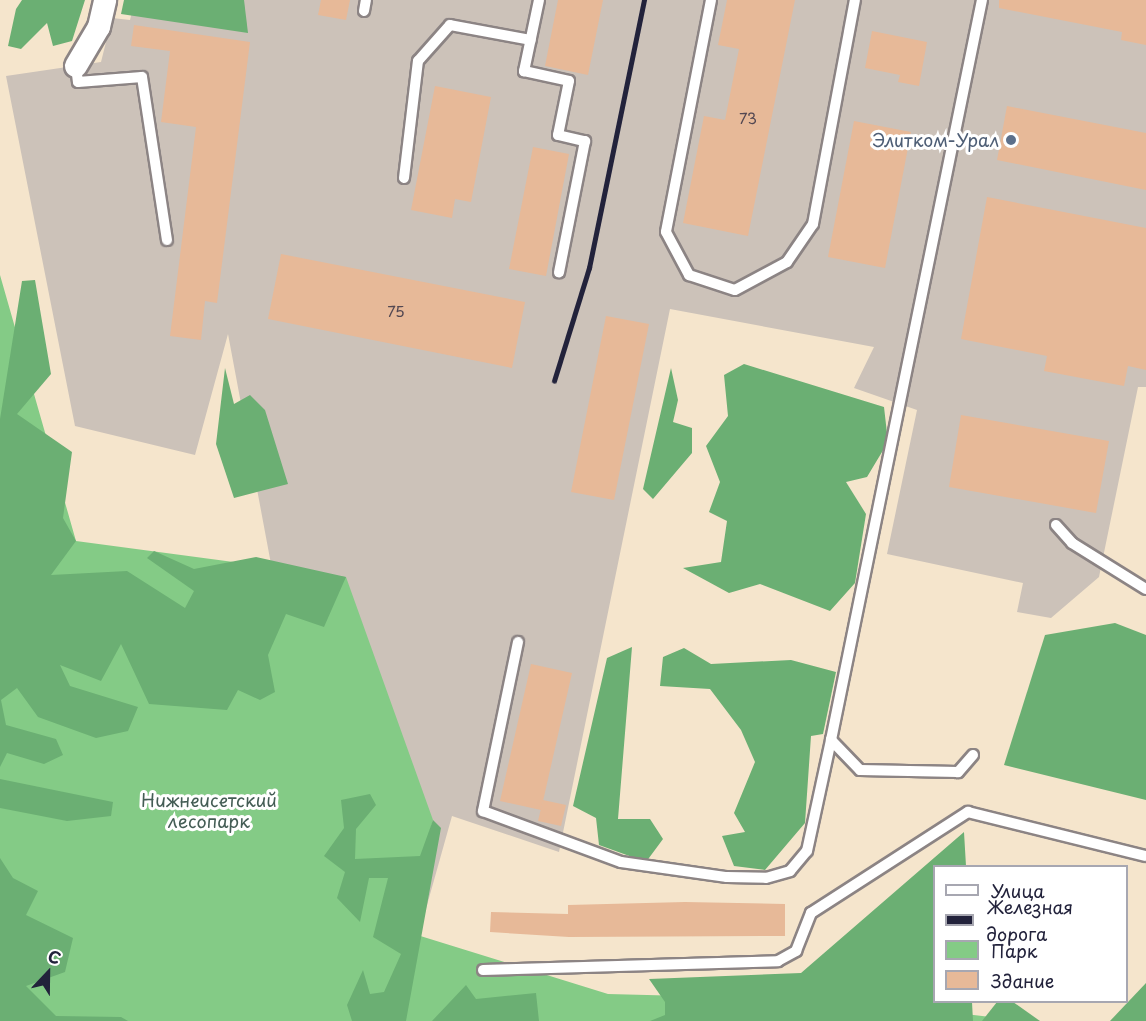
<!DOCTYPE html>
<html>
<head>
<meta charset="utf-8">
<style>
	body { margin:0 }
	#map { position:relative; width:1146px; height:1021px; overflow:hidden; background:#f5e5cc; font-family:"Playpen Sans",sans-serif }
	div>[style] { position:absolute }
	.industrial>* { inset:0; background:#ccc2b9 }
	.green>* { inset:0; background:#84cb86 }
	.forest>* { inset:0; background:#6baf73 }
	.building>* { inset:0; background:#e7b998 }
	.roads { filter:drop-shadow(2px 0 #8c8484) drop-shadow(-2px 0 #8c8484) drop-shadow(0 2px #8c8484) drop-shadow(0 -2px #8c8484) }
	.service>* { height:10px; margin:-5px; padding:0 5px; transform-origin:5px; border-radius:5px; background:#fff }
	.minor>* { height:22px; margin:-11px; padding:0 11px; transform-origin:11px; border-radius:11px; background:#fff }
	.rail>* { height:4.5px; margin:-2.25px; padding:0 2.25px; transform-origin:2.25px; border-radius:2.25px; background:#22223b }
	.dots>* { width:16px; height:16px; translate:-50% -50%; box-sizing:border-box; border:3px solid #fff; border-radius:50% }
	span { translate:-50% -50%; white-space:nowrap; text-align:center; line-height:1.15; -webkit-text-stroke:6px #fff; paint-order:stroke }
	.number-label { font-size:15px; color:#534852 }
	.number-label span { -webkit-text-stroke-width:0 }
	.service-label { font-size:18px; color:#4e5e75 }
	.right { translate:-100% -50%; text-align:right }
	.park-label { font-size:18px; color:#445d55 }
	.legend { position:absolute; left:933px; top:865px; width:195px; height:138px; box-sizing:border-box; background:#fff; border:2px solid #a7a7b1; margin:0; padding:8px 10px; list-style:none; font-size:18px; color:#22223b }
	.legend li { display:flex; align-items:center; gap:12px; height:30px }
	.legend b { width:30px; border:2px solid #a7a7b1 }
	.north { position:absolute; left:18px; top:943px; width:60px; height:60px; -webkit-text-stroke:4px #fff; paint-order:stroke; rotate:22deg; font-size:16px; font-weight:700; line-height:24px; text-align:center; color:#22223b }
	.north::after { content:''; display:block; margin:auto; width:21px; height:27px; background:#22223b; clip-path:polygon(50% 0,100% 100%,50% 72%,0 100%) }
</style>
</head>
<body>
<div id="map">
	<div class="industrial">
		<i style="clip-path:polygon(135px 0,1146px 0,1146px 387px,1138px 387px,1099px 577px,1051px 618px,1017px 612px,1023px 583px,887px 554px,917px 410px,854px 388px,874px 347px,670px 309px,559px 852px,452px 816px,399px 1005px,351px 992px,228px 334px,195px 455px,75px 426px,6px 76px,101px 62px,112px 18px,130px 20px)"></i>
	</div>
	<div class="green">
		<i style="clip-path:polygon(0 275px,76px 541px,346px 577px,433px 820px,401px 930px,608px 994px,848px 1000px,1024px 1021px,0 1021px)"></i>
	</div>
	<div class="forest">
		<i style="clip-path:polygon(22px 0,85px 0,72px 41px,53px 46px,47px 23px,21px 49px,8px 46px,16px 9px)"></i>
		<i style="clip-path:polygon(124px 0,244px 0,248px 33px,121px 14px)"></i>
		<i style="clip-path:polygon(35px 280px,51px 374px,17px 414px,72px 452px,63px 518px,76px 541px,51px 575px,127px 571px,185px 608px,194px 591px,147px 558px,154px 551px,194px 569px,256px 557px,346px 577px,324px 627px,286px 614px,268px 655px,275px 692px,260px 700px,238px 690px,227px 710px,149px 704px,121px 644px,101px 681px,60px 665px,70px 686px,138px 707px,128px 731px,96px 738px,38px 717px,17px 688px,1px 700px,6px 725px,56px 739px,63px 755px,44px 764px,7px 753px,0 767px,0 419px,22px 281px)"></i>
		<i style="clip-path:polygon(744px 364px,884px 407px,888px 442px,867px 477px,846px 482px,866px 514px,855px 583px,830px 611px,760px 584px,729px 593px,683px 568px,721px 562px,727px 521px,709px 512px,720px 482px,706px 446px,728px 416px,724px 375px)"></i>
		<i style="clip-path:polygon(225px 368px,234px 404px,250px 395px,265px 410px,288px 484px,234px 498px,216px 444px)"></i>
		<i style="clip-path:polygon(671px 368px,678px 400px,673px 422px,692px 428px,692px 453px,653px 499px,643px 489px)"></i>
		<i style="clip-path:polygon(1115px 623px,1146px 635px,1146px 800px,1004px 765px,1045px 635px)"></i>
		<i style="clip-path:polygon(632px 647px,618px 819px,650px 819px,663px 839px,646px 862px,599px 845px,596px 818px,573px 806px,607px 658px)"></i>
		<i style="clip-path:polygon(684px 648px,711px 664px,791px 660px,836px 672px,823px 734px,811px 736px,805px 823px,765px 870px,734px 866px,722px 836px,745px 832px,734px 813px,755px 762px,741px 730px,710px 689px,660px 686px,663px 657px)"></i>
		<i style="clip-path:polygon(0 779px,113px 802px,111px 816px,67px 821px,0 808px)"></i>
		<i style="clip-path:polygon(370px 794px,376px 805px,356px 829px,355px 859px,420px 856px,433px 820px,441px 828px,406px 1021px,352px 1021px,347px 1005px,363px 970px,370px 994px,384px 992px,401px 954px,373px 937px,388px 878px,369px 878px,360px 922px,337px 898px,345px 872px,324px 856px,344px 828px,341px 800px)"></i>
		<i style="clip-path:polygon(964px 832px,966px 866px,934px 866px,934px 1002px,972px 1002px,973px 1021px,650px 1021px,665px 1015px,665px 1002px,649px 979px,801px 973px)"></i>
		<i style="clip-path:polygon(0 858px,13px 878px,38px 891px,26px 915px,73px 938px,65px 972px,26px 986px,56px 1016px,121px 1017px,128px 1021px,0 1021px)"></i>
		<i style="clip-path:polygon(1146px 983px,1146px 1021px,1110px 1021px)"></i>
		<i style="clip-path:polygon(466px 985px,476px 999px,536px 993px,539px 1021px,432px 1021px)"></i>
		<i style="clip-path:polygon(997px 1002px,1013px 1002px,1040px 1021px,982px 1021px)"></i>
	</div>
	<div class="building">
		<i style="clip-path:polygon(321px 0,350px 0,346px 20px,318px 15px)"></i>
		<i style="clip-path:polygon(558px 0,603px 0,588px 75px,545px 66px)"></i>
		<i style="clip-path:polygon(727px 0,795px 0,748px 236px,683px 223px,704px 116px,725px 120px,739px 49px,718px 45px)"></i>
		<i style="clip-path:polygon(999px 0,1146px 0,1146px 45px,1121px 40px,1122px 32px,999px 8px)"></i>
		<i style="clip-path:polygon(134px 25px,250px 42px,217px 303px,205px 301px,201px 340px,170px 336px,196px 127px,161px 122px,170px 51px,131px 46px)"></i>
		<i style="clip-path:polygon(872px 31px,927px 42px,919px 86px,898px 82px,900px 75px,865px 68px)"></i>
		<i style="clip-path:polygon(435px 86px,491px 97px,471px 202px,455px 199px,452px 218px,411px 210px)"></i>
		<i style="clip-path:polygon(1007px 106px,1146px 133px,1146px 190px,997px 160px)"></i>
		<i style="clip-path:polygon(854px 121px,911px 132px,885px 268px,828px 257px)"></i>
		<i style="clip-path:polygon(533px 147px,569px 154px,546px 276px,509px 269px)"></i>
		<i style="clip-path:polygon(987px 197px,1146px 228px,1146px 370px,1128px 366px,1124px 386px,1044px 371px,1047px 356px,961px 339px)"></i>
		<i style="clip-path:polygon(281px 254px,525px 302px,512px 368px,268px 319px)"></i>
		<i style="clip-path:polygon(606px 316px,649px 324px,614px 500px,571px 492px)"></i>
		<i style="clip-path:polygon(961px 415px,1109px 441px,1096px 513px,949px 487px)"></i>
		<i style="clip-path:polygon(531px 664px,572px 673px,541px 810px,500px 801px)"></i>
		<i style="clip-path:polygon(543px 800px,566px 805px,561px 826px,538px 821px)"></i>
		<i style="clip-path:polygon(685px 902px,785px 904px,785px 936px,569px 937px,490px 932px,491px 912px,568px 914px,568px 905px)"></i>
	</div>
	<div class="roads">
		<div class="service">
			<i style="left:539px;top:0;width:73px;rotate:101.9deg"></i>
			<i style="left:524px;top:71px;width:46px;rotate:12.5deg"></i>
			<i style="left:569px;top:81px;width:55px;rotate:101.5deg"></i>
			<i style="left:558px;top:135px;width:28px;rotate:13deg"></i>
			<i style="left:585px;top:141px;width:134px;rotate:101.2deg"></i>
			<i style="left:711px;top:0;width:236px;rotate:101deg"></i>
			<i style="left:666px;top:232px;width:49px;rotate:61.9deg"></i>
			<i style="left:689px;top:275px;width:48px;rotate:18.1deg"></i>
			<i style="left:735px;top:290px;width:59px;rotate:-28.3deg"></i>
			<i style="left:787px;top:262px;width:46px;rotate:-55.6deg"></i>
			<i style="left:813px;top:224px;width:228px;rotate:-79.4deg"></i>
			<i style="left:364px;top:11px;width:11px;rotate:-80deg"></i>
			<i style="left:76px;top:66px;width:16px;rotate:83deg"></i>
			<i style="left:78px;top:82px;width:64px;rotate:-4.5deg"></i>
			<i style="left:142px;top:77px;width:165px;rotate:81.3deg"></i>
			<i style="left:404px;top:178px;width:118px;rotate:-83.2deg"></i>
			<i style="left:418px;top:61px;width:48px;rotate:-48.4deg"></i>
			<i style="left:450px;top:25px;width:82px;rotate:10.5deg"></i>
			<i style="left:1056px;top:525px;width:24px;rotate:48deg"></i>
			<i style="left:1072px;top:543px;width:87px;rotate:31.9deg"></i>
			<i style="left:518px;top:642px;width:173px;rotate:101.7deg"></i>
			<i style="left:483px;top:811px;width:147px;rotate:20.3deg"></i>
			<i style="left:621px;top:862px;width:107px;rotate:8.1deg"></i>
			<i style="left:727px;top:877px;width:39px;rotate:1deg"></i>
			<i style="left:766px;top:878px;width:25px;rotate:-16deg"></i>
			<i style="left:790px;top:871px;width:26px;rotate:-50deg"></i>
			<i style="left:807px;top:851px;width:114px;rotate:-77.8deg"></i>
			<i style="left:973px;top:755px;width:23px;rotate:131deg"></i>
			<i style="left:958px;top:772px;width:98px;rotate:-178.8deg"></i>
			<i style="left:860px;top:770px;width:42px;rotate:-134deg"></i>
			<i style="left:831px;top:740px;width:755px;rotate:-78.47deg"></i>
			<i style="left:483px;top:970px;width:295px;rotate:-1.7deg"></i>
			<i style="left:778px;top:961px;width:21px;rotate:-29deg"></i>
			<i style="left:796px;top:951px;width:41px;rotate:-68.5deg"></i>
			<i style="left:811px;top:913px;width:187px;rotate:-32.8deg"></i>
			<i style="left:968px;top:812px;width:183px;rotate:13.9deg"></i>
		</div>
		<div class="minor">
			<i style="left:76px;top:66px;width:45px;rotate:-59.5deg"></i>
			<i style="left:99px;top:27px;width:28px;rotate:-77deg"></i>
		</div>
	</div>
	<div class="rail">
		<i style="left:554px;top:381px;width:118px;rotate:-72.8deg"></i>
		<i style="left:589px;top:268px;width:274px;rotate:-78.4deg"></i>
	</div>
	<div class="dots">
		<i style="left:1011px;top:140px;background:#5c6f8a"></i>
	</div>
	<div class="number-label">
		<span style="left:748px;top:118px">73</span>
		<span style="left:396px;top:311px">75</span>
	</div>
	<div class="service-label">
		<span class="right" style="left:999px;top:140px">Элитком-Урал</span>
	</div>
	<div class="park-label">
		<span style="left:209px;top:811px">Нижнеисетский<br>лесопарк</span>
	</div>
	<ul class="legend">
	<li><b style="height:8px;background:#fff"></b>Улица</li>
	<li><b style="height:8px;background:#22223b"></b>Железная дорога</li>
	<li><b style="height:16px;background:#84cb86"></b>Парк</li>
	<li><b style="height:16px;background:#e7b998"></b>Здание</li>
	</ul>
	<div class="north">С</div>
</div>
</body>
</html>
